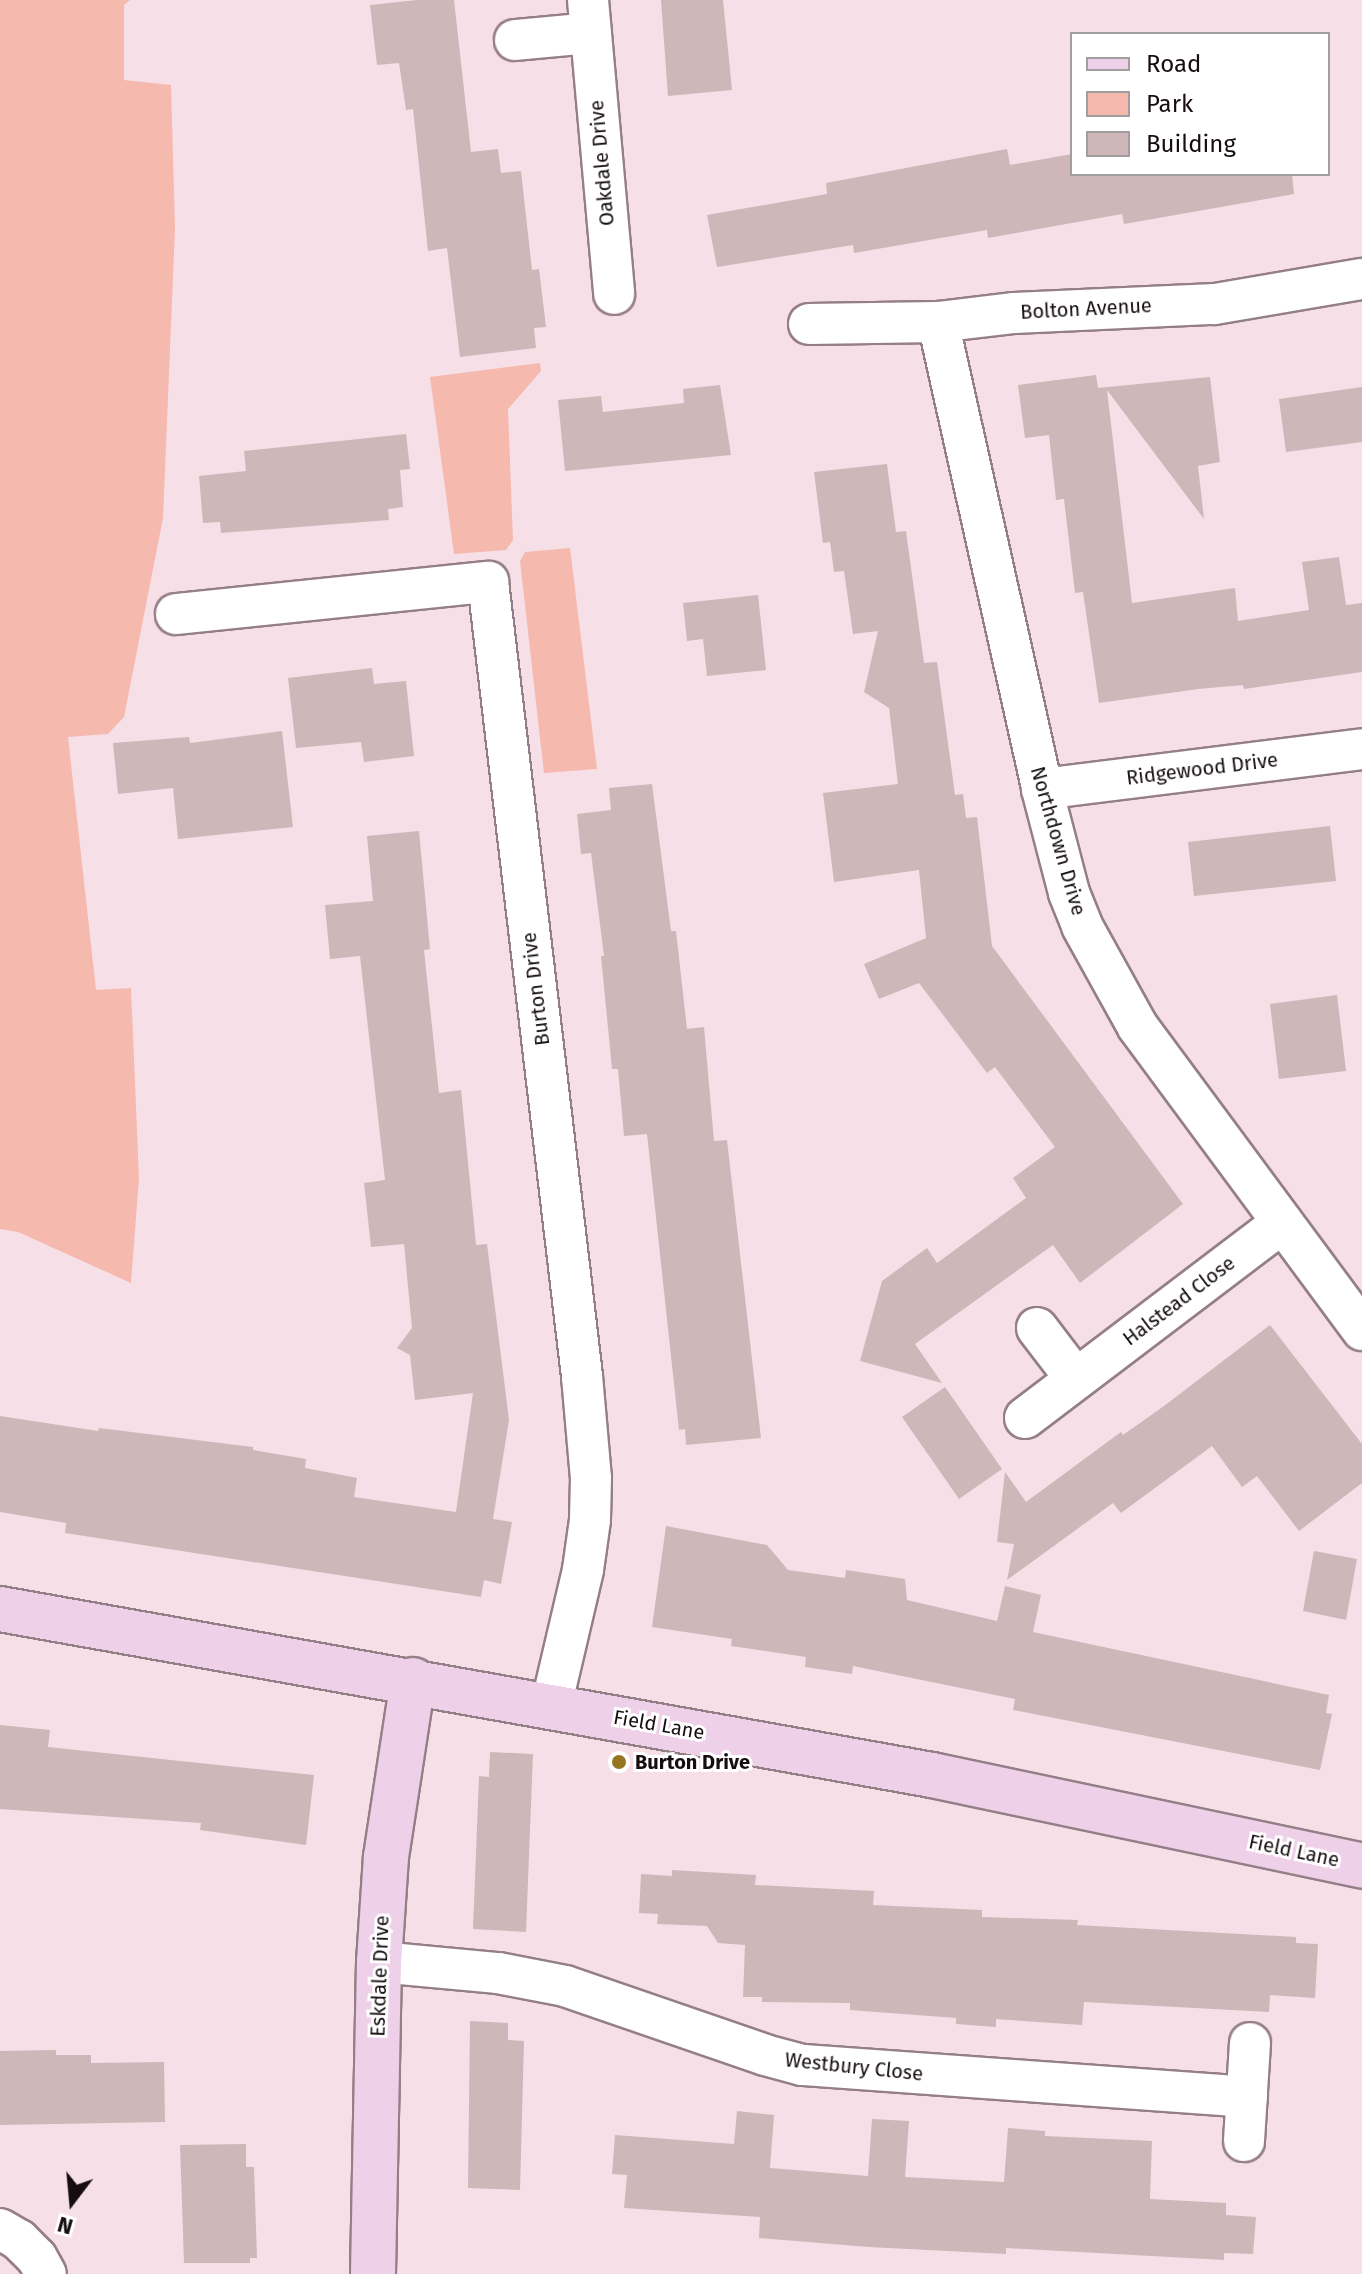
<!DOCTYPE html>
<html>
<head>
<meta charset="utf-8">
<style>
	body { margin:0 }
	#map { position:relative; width:1362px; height:2274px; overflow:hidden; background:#f7dfe8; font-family:"Fira Sans",sans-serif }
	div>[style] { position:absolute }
	.green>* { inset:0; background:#f5b9ae }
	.building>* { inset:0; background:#cfb6b9 }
	.roads { filter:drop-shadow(2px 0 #957f87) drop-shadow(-2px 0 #957f87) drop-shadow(0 2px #957f87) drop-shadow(0 -2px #957f87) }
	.street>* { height:40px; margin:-20px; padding:0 20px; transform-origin:20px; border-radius:20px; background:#fff }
	.secondary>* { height:44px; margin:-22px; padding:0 22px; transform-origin:22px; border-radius:22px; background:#eed0e8 }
	.dots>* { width:22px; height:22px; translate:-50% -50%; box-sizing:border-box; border:4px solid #fff; border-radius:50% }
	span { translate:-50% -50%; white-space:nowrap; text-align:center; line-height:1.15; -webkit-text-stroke:6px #fff; paint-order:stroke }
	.street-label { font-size:20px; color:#150d10 }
	.poi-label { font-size:20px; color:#150d10; font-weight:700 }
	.left { translate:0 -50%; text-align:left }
	.legend { position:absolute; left:1070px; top:32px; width:260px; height:144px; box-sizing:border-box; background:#fff; border:2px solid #a19e9f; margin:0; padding:10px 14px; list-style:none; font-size:24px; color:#150d10 }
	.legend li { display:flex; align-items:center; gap:16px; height:40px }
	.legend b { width:40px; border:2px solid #a19e9f }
	.north { position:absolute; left:32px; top:2162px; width:80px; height:80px; -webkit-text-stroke:6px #fff; paint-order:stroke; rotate:196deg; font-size:22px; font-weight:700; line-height:32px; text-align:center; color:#150d10 }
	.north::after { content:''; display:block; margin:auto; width:28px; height:36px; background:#150d10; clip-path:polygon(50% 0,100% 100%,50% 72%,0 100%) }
</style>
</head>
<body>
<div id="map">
	<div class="green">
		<i style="clip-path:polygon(0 0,130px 0,124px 5px,124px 80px,171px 85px,175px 228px,163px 518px,124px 717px,108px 734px,68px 737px,96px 990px,131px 988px,139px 1178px,131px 1283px,18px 1232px,0 1229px)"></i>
		<i style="clip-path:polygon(540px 363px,541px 371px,508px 409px,513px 540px,506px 550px,454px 554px,430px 377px)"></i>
		<i style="clip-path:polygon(570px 548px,597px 769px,544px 773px,520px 561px,525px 552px)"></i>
	</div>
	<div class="building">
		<i style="clip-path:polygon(417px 0,454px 0,471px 152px,498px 149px,501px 173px,521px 171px,532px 270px,539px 269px,546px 327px,534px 328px,536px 348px,460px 357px,447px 248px,428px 251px,413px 109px,406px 110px,399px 63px,377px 65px,370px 5px)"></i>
		<i style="clip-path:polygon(661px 0,723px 0,732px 90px,668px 96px)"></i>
		<i style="clip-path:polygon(1007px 149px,1010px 165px,1072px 154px,1072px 174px,1292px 174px,1294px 194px,1124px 224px,1122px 214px,988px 238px,987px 230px,854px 253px,853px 245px,717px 267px,707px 215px,827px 194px,826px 183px)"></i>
		<i style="clip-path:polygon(1096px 375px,1098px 388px,1210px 377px,1220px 462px,1198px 466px,1204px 519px,1107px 390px,1132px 603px,1235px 588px,1238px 621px,1309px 610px,1302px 562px,1339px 557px,1346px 605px,1362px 603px,1362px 672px,1244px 689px,1243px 685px,1198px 689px,1099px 703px,1083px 592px,1075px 593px,1064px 499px,1056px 500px,1049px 435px,1025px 438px,1018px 385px)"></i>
		<i style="clip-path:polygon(720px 385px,731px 455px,565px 471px,558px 400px,601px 396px,603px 412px,684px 403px,683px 389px)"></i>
		<i style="clip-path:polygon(1362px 387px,1362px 442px,1286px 452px,1279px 399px)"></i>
		<i style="clip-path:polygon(406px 434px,410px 469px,400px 470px,403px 507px,388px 509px,389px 520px,221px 533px,220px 522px,203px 523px,199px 476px,246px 471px,244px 451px)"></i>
		<i style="clip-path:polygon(887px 464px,896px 532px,906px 531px,924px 663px,937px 662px,955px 795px,963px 794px,966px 818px,977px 817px,992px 946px,1183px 1204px,1080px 1283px,1053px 1245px,915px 1344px,942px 1383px,860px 1361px,882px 1281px,927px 1248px,937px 1263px,1026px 1198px,1013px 1178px,1055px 1147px,995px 1067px,987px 1073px,919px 983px,879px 999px,864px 964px,926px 938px,919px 870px,834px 882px,823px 793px,898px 784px,889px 708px,864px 692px,878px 631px,853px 634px,844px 571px,834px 572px,830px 542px,823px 543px,814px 472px)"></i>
		<i style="clip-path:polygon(758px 595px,766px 670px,707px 676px,703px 639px,687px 641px,683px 603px)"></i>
		<i style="clip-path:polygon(372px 668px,374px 684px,406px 681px,414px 756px,364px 762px,361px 742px,296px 748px,288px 678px)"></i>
		<i style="clip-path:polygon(282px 731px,293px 827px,178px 839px,173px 788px,118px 794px,113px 743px,189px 737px,190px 743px)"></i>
		<i style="clip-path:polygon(652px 784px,671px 931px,676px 931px,687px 1029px,704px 1027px,714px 1141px,727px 1140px,761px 1438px,686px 1445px,685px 1429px,679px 1430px,647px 1134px,624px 1136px,618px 1069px,612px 1069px,601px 956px,604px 956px,591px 853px,581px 854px,577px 814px,611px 810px,609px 788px)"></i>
		<i style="clip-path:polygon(1330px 826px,1336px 881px,1194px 896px,1188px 842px)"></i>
		<i style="clip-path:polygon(419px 831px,430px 949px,424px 950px,439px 1093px,461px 1090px,476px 1245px,487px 1244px,509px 1420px,493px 1519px,512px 1522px,501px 1584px,484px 1580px,481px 1597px,65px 1533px,66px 1523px,0 1512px,0 1416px,98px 1431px,99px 1428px,253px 1447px,253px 1450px,306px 1459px,305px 1468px,357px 1478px,354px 1497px,456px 1512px,473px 1393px,415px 1400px,410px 1355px,397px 1348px,412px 1328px,404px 1244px,371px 1247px,364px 1183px,385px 1180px,360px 956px,330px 959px,325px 905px,373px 901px,367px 836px)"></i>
		<i style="clip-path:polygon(1337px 995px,1346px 1071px,1279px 1079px,1270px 1004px)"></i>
		<i style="clip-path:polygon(1270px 1325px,1362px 1444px,1362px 1483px,1299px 1531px,1257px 1476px,1242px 1487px,1212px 1446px,1121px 1513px,1113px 1503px,1007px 1580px,1014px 1544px,997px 1542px,1005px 1472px,1026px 1502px,1121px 1432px,1123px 1435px,1164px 1406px)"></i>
		<i style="clip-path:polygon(945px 1387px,1002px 1469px,959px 1499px,902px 1417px)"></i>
		<i style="clip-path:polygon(666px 1526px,767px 1545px,788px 1570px,845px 1578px,846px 1570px,905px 1579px,907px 1600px,997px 1621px,1005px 1586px,1041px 1595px,1033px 1632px,1329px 1695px,1326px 1713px,1332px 1714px,1320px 1770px,1013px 1710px,1015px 1699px,853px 1666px,852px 1674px,805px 1667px,806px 1657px,731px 1646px,732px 1639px,652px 1627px)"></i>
		<i style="clip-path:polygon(1314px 1551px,1357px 1559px,1346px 1620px,1303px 1611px)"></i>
		<i style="clip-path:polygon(0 1725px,50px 1730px,48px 1747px,314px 1775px,306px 1845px,200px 1830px,201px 1823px,0 1809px)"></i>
		<i style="clip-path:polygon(490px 1752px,533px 1754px,526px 1932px,473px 1929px,479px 1776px,489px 1777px)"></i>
		<i style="clip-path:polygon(672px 1870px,756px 1875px,755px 1885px,874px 1891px,873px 1905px,982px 1910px,982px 1917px,1078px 1920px,1077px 1925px,1296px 1937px,1296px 1943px,1318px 1944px,1315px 1998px,1270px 1995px,1269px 2012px,1084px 2002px,1082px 2025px,996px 2019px,996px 2027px,956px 2024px,956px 2018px,850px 2010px,850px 2003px,762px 2002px,762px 1997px,743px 1997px,745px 1945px,718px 1943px,707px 1926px,657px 1924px,658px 1914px,639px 1913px,641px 1874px,672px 1876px)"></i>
		<i style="clip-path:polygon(470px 2021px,508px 2023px,508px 2040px,524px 2041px,520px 2190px,468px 2188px)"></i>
		<i style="clip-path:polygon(56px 2050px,56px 2055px,91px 2055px,91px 2063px,164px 2062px,165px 2122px,0 2125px,0 2051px)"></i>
		<i style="clip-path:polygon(737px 2111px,774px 2115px,770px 2168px,820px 2172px,868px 2176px,872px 2119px,909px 2121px,905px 2177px,1004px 2182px,1008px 2128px,1045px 2131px,1045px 2136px,1152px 2141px,1150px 2199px,1226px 2203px,1226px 2215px,1256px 2217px,1253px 2254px,1224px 2253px,1224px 2260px,1006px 2248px,1006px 2254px,869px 2247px,759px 2238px,760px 2217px,624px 2208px,627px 2175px,612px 2174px,615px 2135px,734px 2144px)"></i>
		<i style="clip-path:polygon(246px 2144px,246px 2167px,254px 2167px,257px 2258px,250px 2258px,250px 2263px,184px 2263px,180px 2145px)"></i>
	</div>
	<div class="roads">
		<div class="street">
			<i style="left:588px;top:0;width:295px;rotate:84.9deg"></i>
			<i style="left:515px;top:40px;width:76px;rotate:-5.3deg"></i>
			<i style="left:938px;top:322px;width:478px;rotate:77.4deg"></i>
			<i style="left:1042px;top:789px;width:107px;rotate:75.4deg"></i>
			<i style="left:1069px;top:893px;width:35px;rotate:68deg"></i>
			<i style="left:1082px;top:926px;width:115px;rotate:61deg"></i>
			<i style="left:1138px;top:1027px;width:377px;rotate:53.5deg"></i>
			<i style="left:809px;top:324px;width:129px;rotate:-0.9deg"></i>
			<i style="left:938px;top:322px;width:77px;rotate:-6.8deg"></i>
			<i style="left:1014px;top:313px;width:201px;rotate:-2.6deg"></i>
			<i style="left:1215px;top:304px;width:149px;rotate:-9.7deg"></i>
			<i style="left:176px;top:614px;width:314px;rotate:-5.9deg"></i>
			<i style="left:488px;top:582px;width:800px;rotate:83.25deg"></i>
			<i style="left:582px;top:1376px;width:102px;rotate:85deg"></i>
			<i style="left:591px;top:1478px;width:42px;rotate:91.4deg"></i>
			<i style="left:590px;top:1520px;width:50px;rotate:98deg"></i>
			<i style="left:583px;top:1570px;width:140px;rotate:103.2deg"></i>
			<i style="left:1042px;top:789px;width:322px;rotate:-7.1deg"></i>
			<i style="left:1037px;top:1328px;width:64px;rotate:52.6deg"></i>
			<i style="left:1025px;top:1418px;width:323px;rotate:-37.2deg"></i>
			<i style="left:379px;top:1962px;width:120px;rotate:5.3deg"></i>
			<i style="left:498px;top:1973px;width:68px;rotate:11deg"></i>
			<i style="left:565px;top:1986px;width:212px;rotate:19deg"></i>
			<i style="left:765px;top:2055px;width:39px;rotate:15deg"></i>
			<i style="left:803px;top:2065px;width:445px;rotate:4.1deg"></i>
			<i style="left:1244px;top:2141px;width:98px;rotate:-86.5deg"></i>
			<i style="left:0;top:2229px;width:22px;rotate:30deg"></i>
			<i style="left:19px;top:2240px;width:25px;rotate:45deg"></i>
			<i style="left:37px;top:2258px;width:18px;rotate:61deg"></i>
		</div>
		<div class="secondary">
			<i style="left:0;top:1609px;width:947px;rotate:10.1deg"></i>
			<i style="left:932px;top:1775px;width:440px;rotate:11.9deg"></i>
			<i style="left:373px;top:2274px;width:312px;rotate:-88.9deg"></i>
			<i style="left:379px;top:1962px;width:105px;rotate:-86.2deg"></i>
			<i style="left:386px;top:1857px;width:179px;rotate:-81.3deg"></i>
		</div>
	</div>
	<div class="dots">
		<i style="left:619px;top:1762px;background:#97751e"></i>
	</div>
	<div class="street-label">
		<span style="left:602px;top:163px;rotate:-95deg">Oakdale Drive</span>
		<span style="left:1086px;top:309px;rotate:-3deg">Bolton Avenue</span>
		<span style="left:1202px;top:769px;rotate:-7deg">Ridgewood Drive</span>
		<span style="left:1058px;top:841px;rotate:74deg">Northdown Drive</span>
		<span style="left:536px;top:989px;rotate:-97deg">Burton Drive</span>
		<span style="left:1179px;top:1301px;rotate:-37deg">Halstead Close</span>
		<span style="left:659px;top:1725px;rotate:10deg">Field Lane</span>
		<span style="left:1294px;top:1851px;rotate:12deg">Field Lane</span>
		<span style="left:380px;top:1976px;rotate:-88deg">Eskdale Drive</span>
		<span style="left:854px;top:2067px;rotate:6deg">Westbury Close</span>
	</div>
	<div class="poi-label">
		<span class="left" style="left:635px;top:1762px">Burton Drive</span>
	</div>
	<ul class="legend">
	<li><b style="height:10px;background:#eed0e8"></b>Road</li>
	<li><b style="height:22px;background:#f5b9ae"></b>Park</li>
	<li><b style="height:22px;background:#cfb6b9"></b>Building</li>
	</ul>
	<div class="north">N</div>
</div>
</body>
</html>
